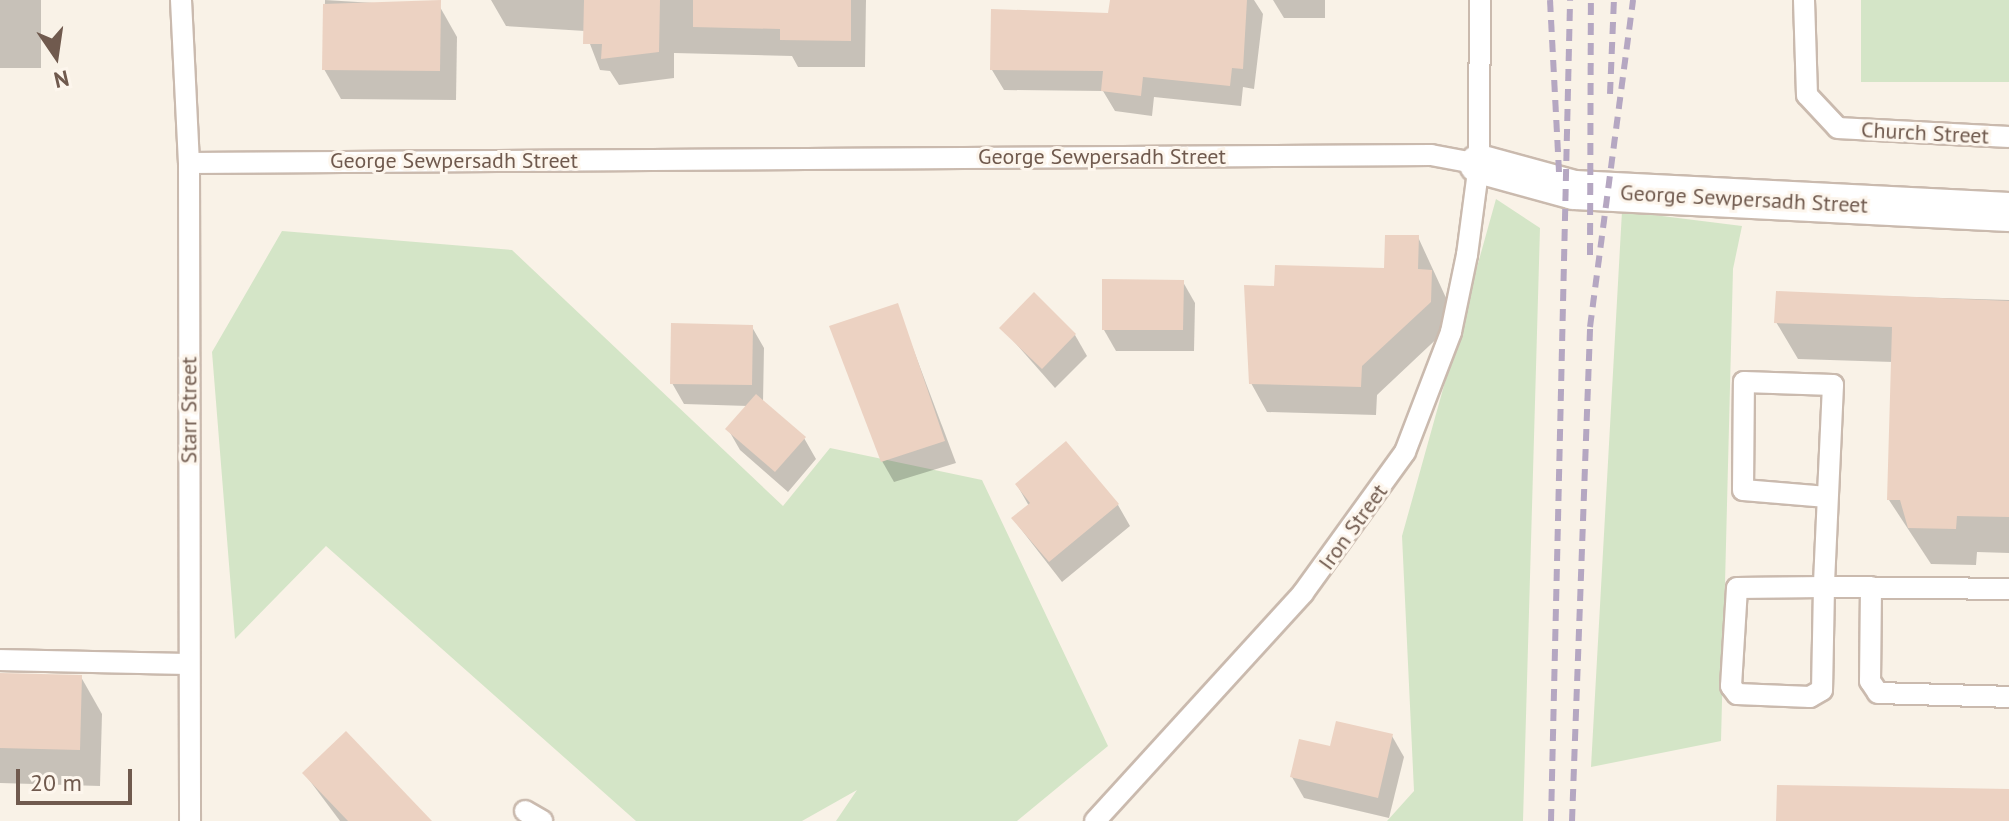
<!DOCTYPE html>
<html>
<head>
<meta charset="utf-8">
<style>
	body { margin:0 }
	#map { position:relative; width:2009px; height:821px; overflow:hidden; background:#f9f2e7; font-family:"PT Sans",sans-serif }
	div>[style] { position:absolute }
	.green>* { inset:0; background:#d4e5c7 }
	.shadow>* { inset:0; background:#0003 }
	.building>* { inset:0; background:#ecd2c2 }
	.roads { filter:drop-shadow(2px 0 #cabaae) drop-shadow(-2px 0 #cabaae) drop-shadow(0 2px #cabaae) drop-shadow(0 -2px #cabaae) }
	.lane>* { height:20px; margin:-10px; padding:0 10px; transform-origin:10px; border-radius:10px; background:#fff }
	.street>* { height:38px; margin:-19px; padding:0 19px; transform-origin:19px; border-radius:19px; background:#fff }
	.rail>* { height:6px; margin-top:-3px; transform-origin:0; background:repeating-linear-gradient(90deg,#b5a7c2 0 12px,transparent 0 20px) }
	span { translate:-50% -50%; white-space:nowrap; text-align:center; line-height:1.15; -webkit-text-stroke:6px #fdf6ed; paint-order:stroke }
	.street-label { font-size:22px; color:#705a4e }
	.north { position:absolute; left:16px; top:16px; width:80px; height:80px; -webkit-text-stroke:6px #fdf6ed; paint-order:stroke; rotate:167deg; font-size:22px; font-weight:700; line-height:32px; text-align:center; color:#705a4e }
	.north::after { content:''; display:block; margin:auto; width:28px; height:36px; background:#705a4e; clip-path:polygon(50% 0,100% 100%,50% 72%,0 100%) }
	.scale { position:absolute; left:16px; top:769px; width:116px; height:36px; box-sizing:border-box; border:4px solid #705a4e; border-top:0; padding-left:10px; font-size:24px; line-height:28px; white-space:nowrap; color:#705a4e; -webkit-text-stroke:6px #fdf6ed; paint-order:stroke }
</style>
</head>
<body>
<div id="map">
	<div class="green">
		<i style="clip-path:polygon(1861px 0,2009px 0,2009px 82px,1861px 82px)"></i>
		<i style="clip-path:polygon(1496px 199px,1540px 228px,1523px 821px,1387px 821px,1414px 791px,1402px 536px)"></i>
		<i style="clip-path:polygon(1622px 211px,1742px 226px,1733px 269px,1721px 741px,1591px 767px)"></i>
		<i style="clip-path:polygon(282px 231px,512px 250px,783px 506px,830px 448px,982px 480px,1108px 746px,1017px 821px,836px 821px,857px 790px,802px 821px,636px 821px,326px 546px,235px 639px,212px 352px)"></i>
	</div>
	<div class="shadow">
		<i style="clip-path:polygon(0 0,41px 0,41px 68px,0 68px)"></i>
		<i style="clip-path:polygon(325px 0,440px 7px,457px 37px,456px 100px,341px 99px,324px 69px)"></i>
		<i style="clip-path:polygon(491px 0,866px 0,865px 67px,798px 67px,792px 56px,674px 53px,674px 78px,619px 85px,610px 71px,600px 70px,585px 31px,506px 26px)"></i>
		<i style="clip-path:polygon(1112px 0,1254px 0,1263px 14px,1254px 89px,1243px 87px,1241px 106px,1154px 97px,1152px 116px,1115px 111px,1103px 91px,1004px 90px,992px 70px,1110px 15px)"></i>
		<i style="clip-path:polygon(1273px 0,1325px 0,1325px 18px,1284px 18px)"></i>
		<i style="clip-path:polygon(1418px 237px,1447px 300px,1446px 330px,1377px 395px,1376px 415px,1267px 412px,1251px 383px,1276px 288px,1386px 270px)"></i>
		<i style="clip-path:polygon(1183px 282px,1195px 303px,1194px 351px,1116px 351px,1104px 330px)"></i>
		<i style="clip-path:polygon(1778px 293px,2009px 300px,2009px 553px,1977px 552px,1976px 565px,1931px 564px,1889px 500px,1893px 362px,1798px 359px,1776px 322px)"></i>
		<i style="clip-path:polygon(897px 306px,956px 463px,894px 482px,882px 461px)"></i>
		<i style="clip-path:polygon(752px 327px,764px 348px,763px 402px,804px 438px,816px 459px,788px 492px,740px 450px,728px 429px,748px 406px,684px 404px,672px 383px)"></i>
		<i style="clip-path:polygon(1002px 328px,1075px 335px,1087px 356px,1055px 388px)"></i>
		<i style="clip-path:polygon(1017px 485px,1118px 505px,1130px 526px,1062px 582px,1013px 519px,1029px 506px)"></i>
		<i style="clip-path:polygon(0 675px,81px 677px,102px 714px,100px 786px,0 783px)"></i>
		<i style="clip-path:polygon(1392px 736px,1404px 757px,1389px 818px,1304px 798px,1292px 777px,1332px 749px)"></i>
		<i style="clip-path:polygon(304px 773px,429px 821px,340px 821px)"></i>
	</div>
	<div class="building">
		<i style="clip-path:polygon(441px 0,440px 71px,322px 70px,323px 4px)"></i>
		<i style="clip-path:polygon(584px 0,660px 0,659px 52px,601px 59px,602px 44px,583px 44px)"></i>
		<i style="clip-path:polygon(693px 0,851px 0,851px 41px,780px 40px,780px 29px,693px 27px)"></i>
		<i style="clip-path:polygon(1110px 0,1247px 0,1243px 69px,1232px 68px,1230px 86px,1143px 77px,1141px 96px,1101px 91px,1103px 71px,990px 70px,991px 9px,1108px 13px)"></i>
		<i style="clip-path:polygon(1385px 235px,1419px 235px,1418px 269px,1432px 270px,1431px 302px,1362px 366px,1361px 387px,1249px 384px,1244px 285px,1274px 286px,1275px 265px,1384px 268px)"></i>
		<i style="clip-path:polygon(1102px 279px,1184px 280px,1183px 330px,1102px 330px)"></i>
		<i style="clip-path:polygon(1776px 291px,2009px 301px,2009px 517px,1957px 516px,1956px 529px,1908px 528px,1900px 500px,1887px 500px,1892px 327px,1774px 323px)"></i>
		<i style="clip-path:polygon(1034px 292px,1076px 334px,1042px 369px,999px 328px)"></i>
		<i style="clip-path:polygon(898px 303px,945px 441px,881px 462px,829px 326px)"></i>
		<i style="clip-path:polygon(671px 323px,753px 325px,752px 385px,670px 384px)"></i>
		<i style="clip-path:polygon(756px 394px,806px 437px,775px 472px,725px 429px)"></i>
		<i style="clip-path:polygon(1066px 441px,1119px 504px,1049px 562px,1011px 518px,1030px 503px,1015px 484px)"></i>
		<i style="clip-path:polygon(0 673px,82px 675px,80px 750px,0 748px)"></i>
		<i style="clip-path:polygon(1336px 721px,1393px 734px,1378px 798px,1290px 777px,1299px 739px,1330px 746px)"></i>
		<i style="clip-path:polygon(346px 731px,432px 821px,348px 821px,302px 773px)"></i>
		<i style="clip-path:polygon(1777px 785px,2009px 789px,2009px 821px,1776px 821px)"></i>
	</div>
	<div class="roads">
		<div class="lane">
			<i style="left:181px;top:0;width:163px;rotate:87.2deg"></i>
			<i style="left:189px;top:163px;width:658px;rotate:89.91deg"></i>
			<i style="left:1804px;top:0;width:95px;rotate:88.2deg"></i>
			<i style="left:1807px;top:95px;width:45px;rotate:46.8deg"></i>
			<i style="left:1838px;top:128px;width:171px;rotate:3deg"></i>
			<i style="left:189px;top:163px;width:1242px;rotate:-0.37deg"></i>
			<i style="left:1431px;top:155px;width:49px;rotate:10.6deg"></i>
			<i style="left:1827px;top:497px;width:84px;rotate:-175.2deg"></i>
			<i style="left:1743px;top:490px;width:108px;rotate:-89.5deg"></i>
			<i style="left:1744px;top:382px;width:89px;rotate:1.9deg"></i>
			<i style="left:1833px;top:385px;width:202px;rotate:92.6deg"></i>
			<i style="left:1824px;top:587px;width:103px;rotate:91.1deg"></i>
			<i style="left:1822px;top:690px;width:14px;rotate:150deg"></i>
			<i style="left:1810px;top:697px;width:73px;rotate:-177.6deg"></i>
			<i style="left:1737px;top:694px;width:10px;rotate:-127deg"></i>
			<i style="left:1731px;top:686px;width:98px;rotate:-86.5deg"></i>
			<i style="left:1737px;top:588px;width:87px;rotate:-0.7deg"></i>
			<i style="left:1824px;top:587px;width:185px;rotate:0.6deg"></i>
			<i style="left:1871px;top:587px;width:94px;rotate:90.6deg"></i>
			<i style="left:1870px;top:681px;width:14px;rotate:56deg"></i>
			<i style="left:1878px;top:693px;width:131px;rotate:1.7deg"></i>
			<i style="left:0;top:660px;width:189px;rotate:1.2deg"></i>
			<i style="left:525px;top:811px;width:20px;rotate:30deg"></i>
			<i style="left:1095px;top:821px;width:309px;rotate:-47.6deg"></i>
			<i style="left:1303px;top:593px;width:174px;rotate:-54.1deg"></i>
			<i style="left:1405px;top:452px;width:129px;rotate:-69deg"></i>
			<i style="left:1451px;top:332px;width:79px;rotate:-78.3deg"></i>
			<i style="left:1467px;top:255px;width:92px;rotate:-82.5deg"></i>
			<i style="left:1479px;top:164px;width:164px;rotate:-89.7deg"></i>
		</div>
		<div class="street">
			<i style="left:1479px;top:164px;width:98px;rotate:15.3deg"></i>
			<i style="left:1574px;top:190px;width:436px;rotate:2.9deg"></i>
		</div>
	</div>
	<div class="rail">
		<i style="left:1550px;top:0;width:173px;rotate:87deg"></i>
		<i style="left:1610px;top:94px;width:94px;rotate:-87.6deg"></i>
		<i style="left:1590px;top:255px;width:255px;rotate:-89.8deg"></i>
		<i style="left:1551px;top:821px;width:821px;rotate:-88.67deg"></i>
		<i style="left:1572px;top:821px;width:494px;rotate:-87.9deg"></i>
		<i style="left:1590px;top:327px;width:330px;rotate:-82.5deg"></i>
	</div>
	<div class="street-label">
		<span style="left:1925px;top:133px;rotate:3deg">Church Street</span>
		<span style="left:1102px;top:157px">George Sewpersadh Street</span>
		<span style="left:454px;top:161px">George Sewpersadh Street</span>
		<span style="left:1744px;top:199px;rotate:3deg">George Sewpersadh Street</span>
		<span style="left:189px;top:410px;rotate:-90deg">Starr Street</span>
		<span style="left:1353px;top:527px;rotate:-54deg">Iron Street</span>
	</div>
	<div class="north">N</div>
	<div class="scale">20 m</div>
</div>
</body>
</html>
